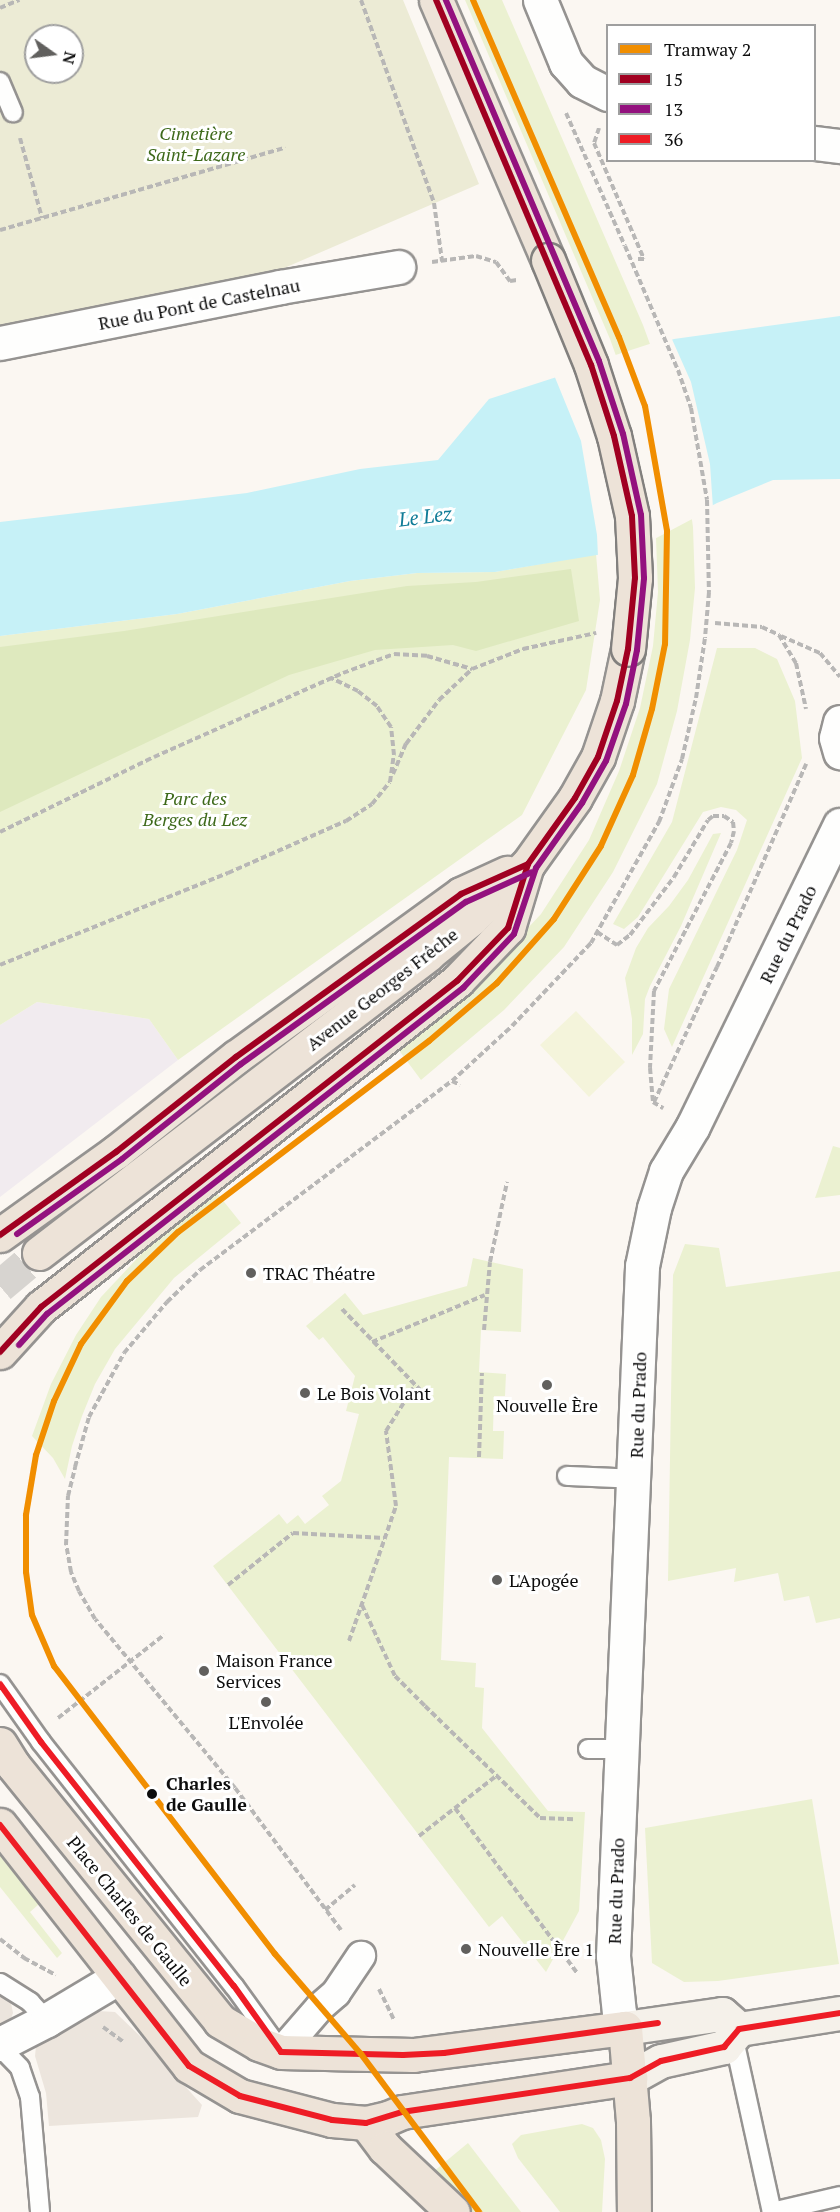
<!DOCTYPE html>
<html>
<head>
<meta charset="utf-8">
<style>
	body { margin:0 }
	#map { position:relative; width:840px; height:2212px; overflow:hidden; background:#fbf7f2; font-family:"PT Serif",serif }
	div>[style] { position:absolute }
	.industrial>* { inset:0; background:#f1ebef }
	.green>* { inset:0; background:#ebf1d1 }
	.forest>* { inset:0; background:#dee9be }
	.cemetery>* { inset:0; background:#ecebd5 }
	.pitch>* { inset:0; background:#f4f4db }
	.plaza>* { inset:0; background:#ece5dd }
	.water>* { inset:0; background:#c6f1f7 }
	.pier>* { inset:0; background:#fbf7f2 }
	.primary-tunnel>* { height:33px; margin-top:-16.5px; transform-origin:0; background:repeating-linear-gradient(90deg,#d7d4d0 0 33px,transparent 0 49px) }
	.path>* { height:4px; margin-top:-2px; transform-origin:0; background:repeating-linear-gradient(90deg,#b8b7b6 0 6px,transparent 0 9px) }
	.roads { filter:drop-shadow(2px 0 #959391) drop-shadow(-2px 0 #959391) drop-shadow(0 2px #959391) drop-shadow(0 -2px #959391) }
	.service>* { height:18px; margin:-9px; padding:0 9px; transform-origin:9px; border-radius:9px; background:#fefefd }
	.pedestrian>* { height:28px; margin:-14px; padding:0 14px; transform-origin:14px; border-radius:14px; background:#fefefd }
	.minor>* { height:33px; margin:-16.5px; padding:0 16.5px; transform-origin:16.5px; border-radius:16.5px; background:#fefefd }
	.secondary>* { height:33px; margin:-16.5px; padding:0 16.5px; transform-origin:16.5px; border-radius:16.5px; background:#f5f1ea }
	.primary>* { height:33px; margin:-16.5px; padding:0 16.5px; transform-origin:16.5px; border-radius:16.5px; background:#ede3d8 }
	.path-bridge>* { height:4px; margin-top:-2px; transform-origin:0; background:repeating-linear-gradient(90deg,#b8b7b6 0 6px,transparent 0 9px) }
	.bridges { filter:drop-shadow(2px 0 #82807e) drop-shadow(-2px 0 #82807e) drop-shadow(0 2px #82807e) drop-shadow(0 -2px #82807e) }
	.primary-bridge>* { height:33px; margin:-16.5px; padding:0 16.5px; transform-origin:16.5px; border-radius:16.5px; background:#ede3d8 }
	.bus-1>* { height:6px; margin:-3px; padding:0 3px; transform-origin:3px; border-radius:3px; background:#a00021 }
	.bus-2>* { height:6px; margin:-3px; padding:0 3px; transform-origin:3px; border-radius:3px; background:#93117e }
	.bus-3>* { height:6px; margin:-3px; padding:0 3px; transform-origin:3px; border-radius:3px; background:#ee1c25 }
	.tram-1>* { height:6px; margin:-3px; padding:0 3px; transform-origin:3px; border-radius:3px; background:#f18e00 }
	.dots>* { width:16px; height:16px; translate:-50% -50%; box-sizing:border-box; border:3px solid #fff; border-radius:50% }
	span { translate:-50% -50%; white-space:nowrap; text-align:center; line-height:1.15; -webkit-text-stroke:6px #fff; paint-order:stroke }
	.park-label { font-size:18px; color:#3d691a; font-style:italic }
	.street-label { font-size:18px; color:#0e0e0e }
	.poi-label { font-size:18px; color:#0e0e0e }
	.left { translate:0 -50%; text-align:left }
	.stop-label { font-size:18px; color:#0e0e0e; font-weight:700 }
	.water-label { font-size:20px; color:#107c97; font-style:italic }
	.legend { position:absolute; left:606px; top:24px; width:210px; height:138px; box-sizing:border-box; background:#fff; border:2px solid #9f9f9f; margin:0; padding:8px 10px; list-style:none; font-size:18px; color:#0e0e0e }
	.legend li { display:flex; align-items:center; gap:12px; height:30px }
	.legend b { width:30px; border:2px solid #9f9f9f }
	.north { position:absolute; left:24px; top:24px; width:60px; height:60px; box-sizing:border-box; background:#fff; border:2px solid #9f9f9f; border-radius:50%; rotate:104deg; font-size:16px; font-weight:700; line-height:24px; text-align:center; color:#0e0e0e }
	.north::after { content:''; display:block; margin:auto; width:21px; height:27px; background:#61605e; clip-path:polygon(50% 0,100% 100%,50% 72%,0 100%) }
</style>
</head>
<body>
<div id="map">
	<div class="industrial">
		<i style="clip-path:polygon(37px 1002px,149px 1019px,178px 1060px,0 1197px,0 1025px)"></i>
	</div>
	<div class="green">
		<i style="clip-path:polygon(465px 0,502px 0,643px 325px,669px 396px,683px 457px,693px 527px,695px 588px,690px 640px,677px 711px,657px 784px,613px 872px,564px 947px,504px 1010px,421px 1080px,398px 1049px,484px 975px,541px 914px,589px 840px,619px 771px,640px 708px,653px 646px,658px 592px,656px 538px,649px 468px,635px 409px,610px 339px)"></i>
		<i style="clip-path:polygon(596px 554px,600px 600px,586px 690px,522px 815px,178px 1060px,149px 1019px,37px 1002px,0 1025px,0 636px,177px 614px,350px 581px,417px 573px,495px 572px)"></i>
		<i style="clip-path:polygon(717px 648px,755px 648px,777px 659px,795px 701px,802px 758px,672px 1047px,664px 1029px,669px 989px,737px 850px,747px 820px,736px 810px,721px 807px,703px 812px,638px 917px,624px 929px,613px 924px,672px 822px)"></i>
		<i style="clip-path:polygon(721px 833px,681px 926px,650px 986px,645px 999px,643px 1034px,632px 1055px,632px 1019px,625px 978px,636px 948px,648px 928px,669px 906px,688px 880px,713px 834px)"></i>
		<i style="clip-path:polygon(833px 1146px,840px 1148px,840px 1195px,815px 1198px)"></i>
		<i style="clip-path:polygon(217px 1193px,241px 1223px,174px 1278px,115px 1349px,95px 1384px,82px 1416px,72px 1446px,65px 1479px,53px 1458px,32px 1436px,51px 1384px,76px 1335px,101px 1297px,146px 1249px)"></i>
		<i style="clip-path:polygon(685px 1244px,719px 1248px,726px 1287px,840px 1271px,840px 1618px,816px 1623px,809px 1596px,784px 1601px,778px 1573px,734px 1582px,736px 1568px,668px 1581px,673px 1275px)"></i>
		<i style="clip-path:polygon(473px 1258px,523px 1269px,521px 1332px,481px 1330px,479px 1372px,506px 1374px,505px 1396px,494px 1396px,493px 1431px,504px 1431px,503px 1459px,449px 1457px,441px 1660px,476px 1663px,475px 1687px,484px 1688px,482px 1728px,548px 1811px,585px 1812px,579px 1911px,546px 1972px,502px 1916px,489px 1927px,213px 1566px,279px 1514px,287px 1524px,298px 1515px,305px 1524px,329px 1505px,322px 1496px,341px 1481px,359px 1414px,346px 1411px,355px 1376px,323px 1337px,319px 1340px,306px 1326px,345px 1293px,363px 1315px,467px 1286px)"></i>
		<i style="clip-path:polygon(812px 1799px,839px 1964px,718px 1981px,684px 1982px,652px 1963px,645px 1828px)"></i>
		<i style="clip-path:polygon(0 1856px,39px 1904px,30px 1912px,62px 1953px,57px 1958px,0 1887px)"></i>
		<i style="clip-path:polygon(582px 2124px,593px 2128px,601px 2140px,605px 2159px,602px 2212px,560px 2212px,518px 2158px,512px 2144px,521px 2135px)"></i>
		<i style="clip-path:polygon(468px 2143px,521px 2212px,470px 2212px,433px 2172px)"></i>
	</div>
	<div class="forest">
		<i style="clip-path:polygon(571px 569px,579px 621px,476px 651px,453px 645px,375px 650px,289px 675px,0 812px,0 647px,124px 631px,407px 586px,476px 582px)"></i>
	</div>
	<div class="cemetery">
		<i style="clip-path:polygon(evenodd,0 0,403px 0,479px 184px,268px 275px,0 331px,0 0,36px 36px,72px 36px,72px 72px,36px 72px,36px 36px)"></i>
	</div>
	<div class="pitch">
		<i style="clip-path:polygon(576px 1011px,625px 1062px,589px 1097px,540px 1045px)"></i>
	</div>
	<div class="plaza">
		<i style="clip-path:polygon(0 1996px,11px 2003px,13px 2013px,9px 2024px,0 2030px)"></i>
		<i style="clip-path:polygon(98px 2011px,115px 2012px,140px 2036px,202px 2105px,198px 2117px,49px 2126px,46px 2093px,35px 2056px,36px 2046px)"></i>
	</div>
	<div class="water">
		<i style="clip-path:polygon(840px 316px,840px 479px,773px 480px,717px 503px,627px 550px,495px 572px,417px 573px,350px 581px,177px 614px,0 636px,0 522px,247px 493px,360px 469px,438px 460px,489px 399px,674px 339px)"></i>
	</div>
	<div class="pier">
		<i style="clip-path:polygon(671px 337px,691px 382px,710px 464px,713px 508px,628px 553px,598px 557px,597px 535px,581px 441px,554px 375px)"></i>
	</div>
	<div class="primary-tunnel">
		<i style="left:0;top:1286px;width:51px;rotate:-40.2deg"></i>
	</div>
	<div class="path">
		<i style="left:361px;top:0;width:216px;rotate:70.2deg"></i>
		<i style="left:434px;top:203px;width:59px;rotate:82.1deg"></i>
		<i style="left:0;top:8px;width:21px;rotate:-23deg"></i>
		<i style="left:566px;top:113px;width:145px;rotate:66.1deg"></i>
		<i style="left:599px;top:128px;width:16px;rotate:108deg"></i>
		<i style="left:594px;top:143px;width:126px;rotate:66.7deg"></i>
		<i style="left:644px;top:259px;width:7px;rotate:180deg"></i>
		<i style="left:20px;top:138px;width:83px;rotate:74.6deg"></i>
		<i style="left:0;top:230px;width:297px;rotate:-16.1deg"></i>
		<i style="left:432px;top:262px;width:44px;rotate:-7.8deg"></i>
		<i style="left:476px;top:256px;width:21px;rotate:17deg"></i>
		<i style="left:496px;top:262px;width:24px;rotate:54deg"></i>
		<i style="left:510px;top:281px;width:7px;rotate:-8deg"></i>
		<i style="left:715px;top:623px;width:47px;rotate:4.9deg"></i>
		<i style="left:762px;top:627px;width:19px;rotate:25deg"></i>
		<i style="left:779px;top:635px;width:33px;rotate:59deg"></i>
		<i style="left:796px;top:663px;width:47px;rotate:77.7deg"></i>
		<i style="left:781px;top:636px;width:43px;rotate:23.6deg"></i>
		<i style="left:820px;top:653px;width:31px;rotate:50deg"></i>
		<i style="left:393px;top:774px;width:33px;rotate:-67deg"></i>
		<i style="left:406px;top:744px;width:55px;rotate:-53.1deg"></i>
		<i style="left:439px;top:700px;width:45px;rotate:-43.2deg"></i>
		<i style="left:472px;top:669px;width:55px;rotate:-21.4deg"></i>
		<i style="left:523px;top:649px;width:75px;rotate:-12.4deg"></i>
		<i style="left:0;top:832px;width:171px;rotate:-26deg"></i>
		<i style="left:154px;top:757px;width:207px;rotate:-24deg"></i>
		<i style="left:343px;top:673px;width:54px;rotate:-20.4deg"></i>
		<i style="left:394px;top:654px;width:33px;rotate:3deg"></i>
		<i style="left:427px;top:656px;width:47px;rotate:16.1deg"></i>
		<i style="left:597px;top:932px;width:24px;rotate:33deg"></i>
		<i style="left:617px;top:945px;width:16px;rotate:-38deg"></i>
		<i style="left:630px;top:935px;width:73px;rotate:-52.8deg"></i>
		<i style="left:674px;top:877px;width:66px;rotate:-59.2deg"></i>
		<i style="left:708px;top:820px;width:6px;rotate:-39deg"></i>
		<i style="left:713px;top:816px;width:11px"></i>
		<i style="left:724px;top:816px;width:11px;rotate:34deg"></i>
		<i style="left:733px;top:822px;width:9px;rotate:84deg"></i>
		<i style="left:734px;top:831px;width:12px;rotate:104deg"></i>
		<i style="left:731px;top:843px;width:167px;rotate:117.5deg"></i>
		<i style="left:654px;top:991px;width:77px;rotate:93deg"></i>
		<i style="left:650px;top:1068px;width:34px;rotate:85deg"></i>
		<i style="left:653px;top:1102px;width:12px;rotate:31deg"></i>
		<i style="left:0;top:965px;width:246px;rotate:-22deg"></i>
		<i style="left:228px;top:873px;width:129px;rotate:-23.8deg"></i>
		<i style="left:346px;top:821px;width:31px;rotate:-33deg"></i>
		<i style="left:372px;top:804px;width:28px;rotate:-51deg"></i>
		<i style="left:390px;top:782px;width:27px;rotate:-82deg"></i>
		<i style="left:394px;top:755px;width:28px;rotate:-96deg"></i>
		<i style="left:391px;top:727px;width:25px;rotate:-124deg"></i>
		<i style="left:377px;top:706px;width:24px;rotate:-142deg"></i>
		<i style="left:358px;top:691px;width:30px;rotate:-154deg"></i>
		<i style="left:452px;top:1081px;width:9px;rotate:27deg"></i>
		<i style="left:654px;top:1102px;width:149px;rotate:-65deg"></i>
		<i style="left:717px;top:967px;width:222px;rotate:-66.3deg"></i>
		<i style="left:342px;top:1309px;width:122px;rotate:46deg"></i>
		<i style="left:484px;top:1330px;width:68px;rotate:-85deg"></i>
		<i style="left:490px;top:1262px;width:82px;rotate:-78deg"></i>
		<i style="left:372px;top:1342px;width:122px;rotate:-22.6deg"></i>
		<i style="left:479px;top:1457px;width:84px;rotate:-88deg"></i>
		<i style="left:228px;top:1585px;width:83px;rotate:-38.7deg"></i>
		<i style="left:293px;top:1533px;width:91px;rotate:3.1deg"></i>
		<i style="left:362px;top:1605px;width:78px;rotate:65.1deg"></i>
		<i style="left:395px;top:1676px;width:42px;rotate:45deg"></i>
		<i style="left:425px;top:1706px;width:161px;rotate:44.2deg"></i>
		<i style="left:540px;top:1818px;width:35px;rotate:2deg"></i>
		<i style="left:349px;top:1641px;width:143px;rotate:-70.8deg"></i>
		<i style="left:396px;top:1506px;width:76px;rotate:-97.6deg"></i>
		<i style="left:386px;top:1431px;width:54px;rotate:-57.8deg"></i>
		<i style="left:58px;top:1718px;width:135px;rotate:-38.1deg"></i>
		<i style="left:455px;top:1808px;width:205px;rotate:53.5deg"></i>
		<i style="left:419px;top:1836px;width:98px;rotate:-37.9deg"></i>
		<i style="left:325px;top:1910px;width:39px;rotate:-40deg"></i>
		<i style="left:341px;top:1930px;width:177px;rotate:-126.7deg"></i>
		<i style="left:235px;top:1788px;width:219px;rotate:-129.6deg"></i>
		<i style="left:95px;top:1619px;width:32px;rotate:-120deg"></i>
		<i style="left:79px;top:1591px;width:21px;rotate:-113deg"></i>
		<i style="left:71px;top:1572px;width:27px;rotate:-100deg"></i>
		<i style="left:66px;top:1545px;width:49px;rotate:-87.7deg"></i>
		<i style="left:68px;top:1496px;width:30px;rotate:-76deg"></i>
		<i style="left:75px;top:1467px;width:52px;rotate:-74.4deg"></i>
		<i style="left:89px;top:1417px;width:73px;rotate:-61.3deg"></i>
		<i style="left:124px;top:1353px;width:67px;rotate:-49.9deg"></i>
		<i style="left:167px;top:1302px;width:46px;rotate:-44.1deg"></i>
		<i style="left:200px;top:1270px;width:315px;rotate:-36.9deg"></i>
		<i style="left:452px;top:1081px;width:81px;rotate:-42.5deg"></i>
		<i style="left:512px;top:1026px;width:115px;rotate:-46.4deg"></i>
		<i style="left:591px;top:943px;width:139px;rotate:-60.7deg"></i>
		<i style="left:659px;top:822px;width:67px;rotate:-69.9deg"></i>
		<i style="left:682px;top:759px;width:63px;rotate:-77.1deg"></i>
		<i style="left:696px;top:698px;width:61px;rotate:-81.5deg"></i>
		<i style="left:0;top:1939px;width:31px;rotate:38deg"></i>
		<i style="left:24px;top:1958px;width:36px;rotate:28deg"></i>
		<i style="left:379px;top:1989px;width:34px;rotate:64deg"></i>
		<i style="left:103px;top:2027px;width:26px;rotate:36deg"></i>
	</div>
	<div class="roads">
		<div class="service">
			<i style="left:0;top:82px;width:33px;rotate:67deg"></i>
			<i style="left:567px;top:1476px;width:68px;rotate:2.5deg"></i>
			<i style="left:0;top:1684px;width:71px;rotate:54.7deg"></i>
			<i style="left:41px;top:1742px;width:311px;rotate:51.7deg"></i>
			<i style="left:234px;top:1986px;width:75px;rotate:54.2deg"></i>
			<i style="left:588px;top:1749px;width:34px"></i>
			<i style="left:0;top:1983px;width:36px;rotate:32deg"></i>
			<i style="left:30px;top:2002px;width:25px;rotate:47deg"></i>
			<i style="left:733px;top:2035px;width:181px;rotate:77.6deg"></i>
			<i style="left:772px;top:2212px;width:70px;rotate:-13.2deg"></i>
			<i style="left:0;top:2047px;width:29px;rotate:46deg"></i>
			<i style="left:20px;top:2068px;width:31px;rotate:71deg"></i>
			<i style="left:30px;top:2097px;width:115px;rotate:85deg"></i>
		</div>
		<div class="pedestrian">
			<i style="left:281px;top:2052px;width:60px;rotate:-49.1deg"></i>
			<i style="left:320px;top:2007px;width:21px;rotate:-41deg"></i>
			<i style="left:336px;top:1993px;width:45px;rotate:-56deg"></i>
		</div>
		<div class="minor">
			<i style="left:540px;top:0;width:68px;rotate:67.6deg"></i>
			<i style="left:566px;top:63px;width:24px;rotate:48deg"></i>
			<i style="left:582px;top:81px;width:29px;rotate:27deg"></i>
			<i style="left:814px;top:143px;width:26px;rotate:7deg"></i>
			<i style="left:0;top:343px;width:286px;rotate:-11.3deg"></i>
			<i style="left:280px;top:287px;width:120px;rotate:-9.6deg"></i>
			<i style="left:840px;top:722px;width:16px;rotate:104deg"></i>
			<i style="left:836px;top:738px;width:15px;rotate:74deg"></i>
			<i style="left:625px;top:2028px;width:16px;rotate:-112deg"></i>
			<i style="left:619px;top:2013px;width:57px;rotate:-96deg"></i>
			<i style="left:613px;top:1956px;width:691px;rotate:-87.59deg"></i>
			<i style="left:642px;top:1266px;width:59px;rotate:-78.3deg"></i>
			<i style="left:654px;top:1208px;width:39px;rotate:-72deg"></i>
			<i style="left:666px;top:1171px;width:52px;rotate:-59deg"></i>
			<i style="left:693px;top:1126px;width:335px;rotate:-64deg"></i>
			<i style="left:0;top:2044px;width:53px;rotate:-27.1deg"></i>
			<i style="left:47px;top:2020px;width:84px;rotate:-30.8deg"></i>
		</div>
		<div class="secondary">
			<i style="left:625px;top:2028px;width:98px;rotate:-8.2deg"></i>
			<i style="left:722px;top:2014px;width:23px;rotate:41deg"></i>
			<i style="left:630px;top:2078px;width:35px;rotate:-29deg"></i>
			<i style="left:661px;top:2061px;width:65px;rotate:-12.5deg"></i>
			<i style="left:724px;top:2047px;width:23px;rotate:-50deg"></i>
			<i style="left:739px;top:2029px;width:102px;rotate:-9deg"></i>
		</div>
		<div class="primary">
			<i style="left:436px;top:0;width:283px;rotate:66.7deg"></i>
			<i style="left:0;top:1235px;width:143px;rotate:-35.6deg"></i>
			<i style="left:116px;top:1152px;width:153px;rotate:-38.4deg"></i>
			<i style="left:236px;top:1057px;width:278px;rotate:-35.9deg"></i>
			<i style="left:461px;top:894px;width:51px;rotate:-24.5deg"></i>
			<i style="left:39px;top:1253px;width:491px;rotate:-37.5deg"></i>
			<i style="left:428px;top:954px;width:55px;rotate:-39.1deg"></i>
			<i style="left:471px;top:919px;width:79px;rotate:-44deg"></i>
			<i style="left:528px;top:864px;width:81px;rotate:-54.5deg"></i>
			<i style="left:575px;top:798px;width:47px;rotate:-60.7deg"></i>
			<i style="left:598px;top:757px;width:59px;rotate:-71.3deg"></i>
			<i style="left:617px;top:701px;width:53px;rotate:-78.1deg"></i>
			<i style="left:0;top:1352px;width:61px;rotate:-47.7deg"></i>
			<i style="left:41px;top:1307px;width:529px;rotate:-38.08deg"></i>
			<i style="left:457px;top:981px;width:74px;rotate:-46.1deg"></i>
			<i style="left:508px;top:928px;width:63px;rotate:-73.3deg"></i>
			<i style="left:0;top:1744px;width:25px;rotate:58deg"></i>
			<i style="left:13px;top:1765px;width:329px;rotate:51deg"></i>
			<i style="left:220px;top:2021px;width:45px;rotate:30.5deg"></i>
			<i style="left:259px;top:2044px;width:23px;rotate:20deg"></i>
			<i style="left:281px;top:2052px;width:132px;rotate:1.3deg"></i>
			<i style="left:413px;top:2055px;width:214px;rotate:-7.3deg"></i>
			<i style="left:625px;top:2028px;width:93px;rotate:85.1deg"></i>
			<i style="left:633px;top:2121px;width:91px;rotate:89.4deg"></i>
			<i style="left:0;top:1825px;width:306px;rotate:51.9deg"></i>
			<i style="left:189px;top:2066px;width:59px;rotate:30.5deg"></i>
			<i style="left:240px;top:2096px;width:95px;rotate:14.6deg"></i>
			<i style="left:332px;top:2120px;width:34px;rotate:5deg"></i>
			<i style="left:366px;top:2123px;width:23px;rotate:-13deg"></i>
			<i style="left:388px;top:2118px;width:15px;rotate:-23deg"></i>
			<i style="left:402px;top:2112px;width:231px;rotate:-8.5deg"></i>
			<i style="left:366px;top:2123px;width:31px;rotate:53deg"></i>
			<i style="left:385px;top:2148px;width:93px;rotate:43.3deg"></i>
		</div>
	</div>
	<div class="path-bridge">
		<i style="left:625px;top:246px;width:135px;rotate:66.9deg"></i>
		<i style="left:678px;top:370px;width:40px;rotate:71.1deg"></i>
		<i style="left:691px;top:408px;width:93px;rotate:80.1deg"></i>
		<i style="left:707px;top:500px;width:92px;rotate:88.8deg"></i>
		<i style="left:709px;top:592px;width:46px;rotate:95deg"></i>
	</div>
	<div class="bridges">
		<div class="primary-bridge">
			<i style="left:548px;top:260px;width:113px;rotate:67.7deg"></i>
			<i style="left:591px;top:365px;width:75px;rotate:72.1deg"></i>
			<i style="left:614px;top:436px;width:82px;rotate:77.3deg"></i>
			<i style="left:632px;top:516px;width:62px;rotate:87.2deg"></i>
			<i style="left:635px;top:578px;width:71px;rotate:95.6deg"></i>
		</div>
	</div>
	<div class="bus-1">
		<i style="left:0;top:1235px;width:143px;rotate:-35.6deg"></i>
		<i style="left:116px;top:1152px;width:153px;rotate:-38.4deg"></i>
		<i style="left:236px;top:1057px;width:278px;rotate:-35.9deg"></i>
		<i style="left:461px;top:894px;width:73px;rotate:-24.1deg"></i>
		<i style="left:0;top:1352px;width:61px;rotate:-47.7deg"></i>
		<i style="left:41px;top:1307px;width:529px;rotate:-38.08deg"></i>
		<i style="left:457px;top:981px;width:74px;rotate:-46.1deg"></i>
		<i style="left:508px;top:928px;width:67px;rotate:-72.6deg"></i>
		<i style="left:528px;top:864px;width:81px;rotate:-54.5deg"></i>
		<i style="left:575px;top:798px;width:47px;rotate:-60.7deg"></i>
		<i style="left:598px;top:757px;width:59px;rotate:-71.3deg"></i>
		<i style="left:617px;top:701px;width:53px;rotate:-78.1deg"></i>
		<i style="left:628px;top:649px;width:71px;rotate:-84.4deg"></i>
		<i style="left:635px;top:578px;width:62px;rotate:-92.8deg"></i>
		<i style="left:632px;top:516px;width:82px;rotate:-102.7deg"></i>
		<i style="left:614px;top:436px;width:75px;rotate:-107.9deg"></i>
		<i style="left:591px;top:365px;width:397px;rotate:-113deg"></i>
	</div>
	<div class="bus-2">
		<i style="left:17px;top:1234px;width:129px;rotate:-35.5deg"></i>
		<i style="left:122px;top:1159px;width:152px;rotate:-38.6deg"></i>
		<i style="left:241px;top:1064px;width:277px;rotate:-35.8deg"></i>
		<i style="left:466px;top:902px;width:72px;rotate:-24.4deg"></i>
		<i style="left:19px;top:1345px;width:42px;rotate:-47.9deg"></i>
		<i style="left:47px;top:1314px;width:529px;rotate:-38.08deg"></i>
		<i style="left:463px;top:988px;width:74px;rotate:-46.6deg"></i>
		<i style="left:514px;top:934px;width:70px;rotate:-71.6deg"></i>
		<i style="left:536px;top:868px;width:80px;rotate:-54.7deg"></i>
		<i style="left:582px;top:803px;width:48px;rotate:-60.3deg"></i>
		<i style="left:606px;top:761px;width:60px;rotate:-70.7deg"></i>
		<i style="left:626px;top:704px;width:55px;rotate:-78.5deg"></i>
		<i style="left:637px;top:650px;width:72px;rotate:-84.4deg"></i>
		<i style="left:644px;top:578px;width:63px;rotate:-92.7deg"></i>
		<i style="left:641px;top:515px;width:83px;rotate:-102.5deg"></i>
		<i style="left:623px;top:434px;width:77px;rotate:-108.2deg"></i>
		<i style="left:599px;top:361px;width:392px;rotate:-113deg"></i>
	</div>
	<div class="bus-3">
		<i style="left:0;top:1684px;width:71px;rotate:54.7deg"></i>
		<i style="left:41px;top:1742px;width:311px;rotate:51.7deg"></i>
		<i style="left:234px;top:1986px;width:81px;rotate:54.5deg"></i>
		<i style="left:281px;top:2052px;width:122px;rotate:1.4deg"></i>
		<i style="left:403px;top:2055px;width:41px;rotate:-2.8deg"></i>
		<i style="left:444px;top:2053px;width:216px;rotate:-8deg"></i>
		<i style="left:0;top:1825px;width:306px;rotate:51.9deg"></i>
		<i style="left:189px;top:2066px;width:59px;rotate:30.5deg"></i>
		<i style="left:240px;top:2096px;width:95px;rotate:14.6deg"></i>
		<i style="left:332px;top:2120px;width:34px;rotate:5deg"></i>
		<i style="left:366px;top:2123px;width:38px;rotate:-17deg"></i>
		<i style="left:402px;top:2112px;width:231px;rotate:-8.5deg"></i>
		<i style="left:630px;top:2078px;width:35px;rotate:-29deg"></i>
		<i style="left:661px;top:2061px;width:65px;rotate:-12.5deg"></i>
		<i style="left:724px;top:2047px;width:23px;rotate:-50deg"></i>
		<i style="left:739px;top:2029px;width:102px;rotate:-9deg"></i>
	</div>
	<div class="tram-1">
		<i style="left:473px;top:0;width:367px;rotate:66.6deg"></i>
		<i style="left:619px;top:337px;width:74px;rotate:69.4deg"></i>
		<i style="left:645px;top:406px;width:127px;rotate:80deg"></i>
		<i style="left:667px;top:531px;width:113px;rotate:91deg"></i>
		<i style="left:665px;top:644px;width:66px;rotate:101.3deg"></i>
		<i style="left:652px;top:709px;width:69px;rotate:106.1deg"></i>
		<i style="left:633px;top:775px;width:78px;rotate:114.3deg"></i>
		<i style="left:601px;top:846px;width:87px;rotate:122.8deg"></i>
		<i style="left:554px;top:919px;width:86px;rotate:131.7deg"></i>
		<i style="left:497px;top:983px;width:89px;rotate:139.5deg"></i>
		<i style="left:429px;top:1041px;width:315px;rotate:142.7deg"></i>
		<i style="left:178px;top:1232px;width:71px;rotate:136.1deg"></i>
		<i style="left:127px;top:1281px;width:78px;rotate:126.1deg"></i>
		<i style="left:81px;top:1344px;width:63px;rotate:115.3deg"></i>
		<i style="left:54px;top:1401px;width:57px;rotate:108.4deg"></i>
		<i style="left:36px;top:1455px;width:61px;rotate:99.5deg"></i>
		<i style="left:26px;top:1515px;width:57px;rotate:90deg"></i>
		<i style="left:26px;top:1572px;width:43px;rotate:82.1deg"></i>
		<i style="left:32px;top:1615px;width:56px;rotate:66.7deg"></i>
		<i style="left:54px;top:1666px;width:363px;rotate:52.5deg"></i>
		<i style="left:275px;top:1954px;width:132px;rotate:49.3deg"></i>
		<i style="left:361px;top:2054px;width:197px;rotate:53.2deg"></i>
	</div>
	<div class="dots">
		<i style="left:251px;top:1273px;background:#61605e"></i>
		<i style="left:547px;top:1385px;background:#61605e"></i>
		<i style="left:305px;top:1393px;background:#61605e"></i>
		<i style="left:497px;top:1580px;background:#61605e"></i>
		<i style="left:204px;top:1671px;background:#61605e"></i>
		<i style="left:266px;top:1702px;background:#61605e"></i>
		<i style="left:152px;top:1794px;background:#0e0e0e"></i>
		<i style="left:466px;top:1949px;background:#61605e"></i>
	</div>
	<div class="park-label">
		<span style="left:196px;top:144px">Cimetière<br>Saint-Lazare</span>
		<span style="left:195px;top:809px">Parc des<br>Berges du Lez</span>
	</div>
	<div class="street-label">
		<span style="left:199px;top:304px;rotate:-11deg">Rue du Pont de Castelnau</span>
		<span style="left:788px;top:934px;rotate:-64deg">Rue du Prado</span>
		<span style="left:382px;top:989px;rotate:-38deg">Avenue Georges Frêche</span>
		<span style="left:638px;top:1405px;rotate:-88deg">Rue du Prado</span>
		<span style="left:616px;top:1891px;rotate:-88deg">Rue du Prado</span>
		<span style="left:130px;top:1911px;rotate:51deg">Place Charles de Gaulle</span>
	</div>
	<div class="poi-label">
		<span class="left" style="left:263px;top:1273px">TRAC Théatre</span>
		<span class="left" style="left:317px;top:1393px">Le Bois Volant</span>
		<span style="left:547px;top:1405px">Nouvelle Ère</span>
		<span class="left" style="left:509px;top:1580px">L'Apogée</span>
		<span class="left" style="left:216px;top:1671px">Maison France<br>Services</span>
		<span style="left:266px;top:1722px">L'Envolée</span>
		<span class="left" style="left:478px;top:1949px">Nouvelle Ère 1</span>
	</div>
	<div class="stop-label">
		<span class="left" style="left:166px;top:1794px">Charles<br>de Gaulle</span>
	</div>
	<div class="water-label">
		<span style="left:425px;top:516px;rotate:-7deg">Le Lez</span>
	</div>
	<ul class="legend">
	<li><b style="height:8px;background:#f18e00"></b>Tramway 2</li>
	<li><b style="height:8px;background:#a00021"></b>15</li>
	<li><b style="height:8px;background:#93117e"></b>13</li>
	<li><b style="height:8px;background:#ee1c25"></b>36</li>
	</ul>
	<div class="north">N</div>
</div>
</body>
</html>
